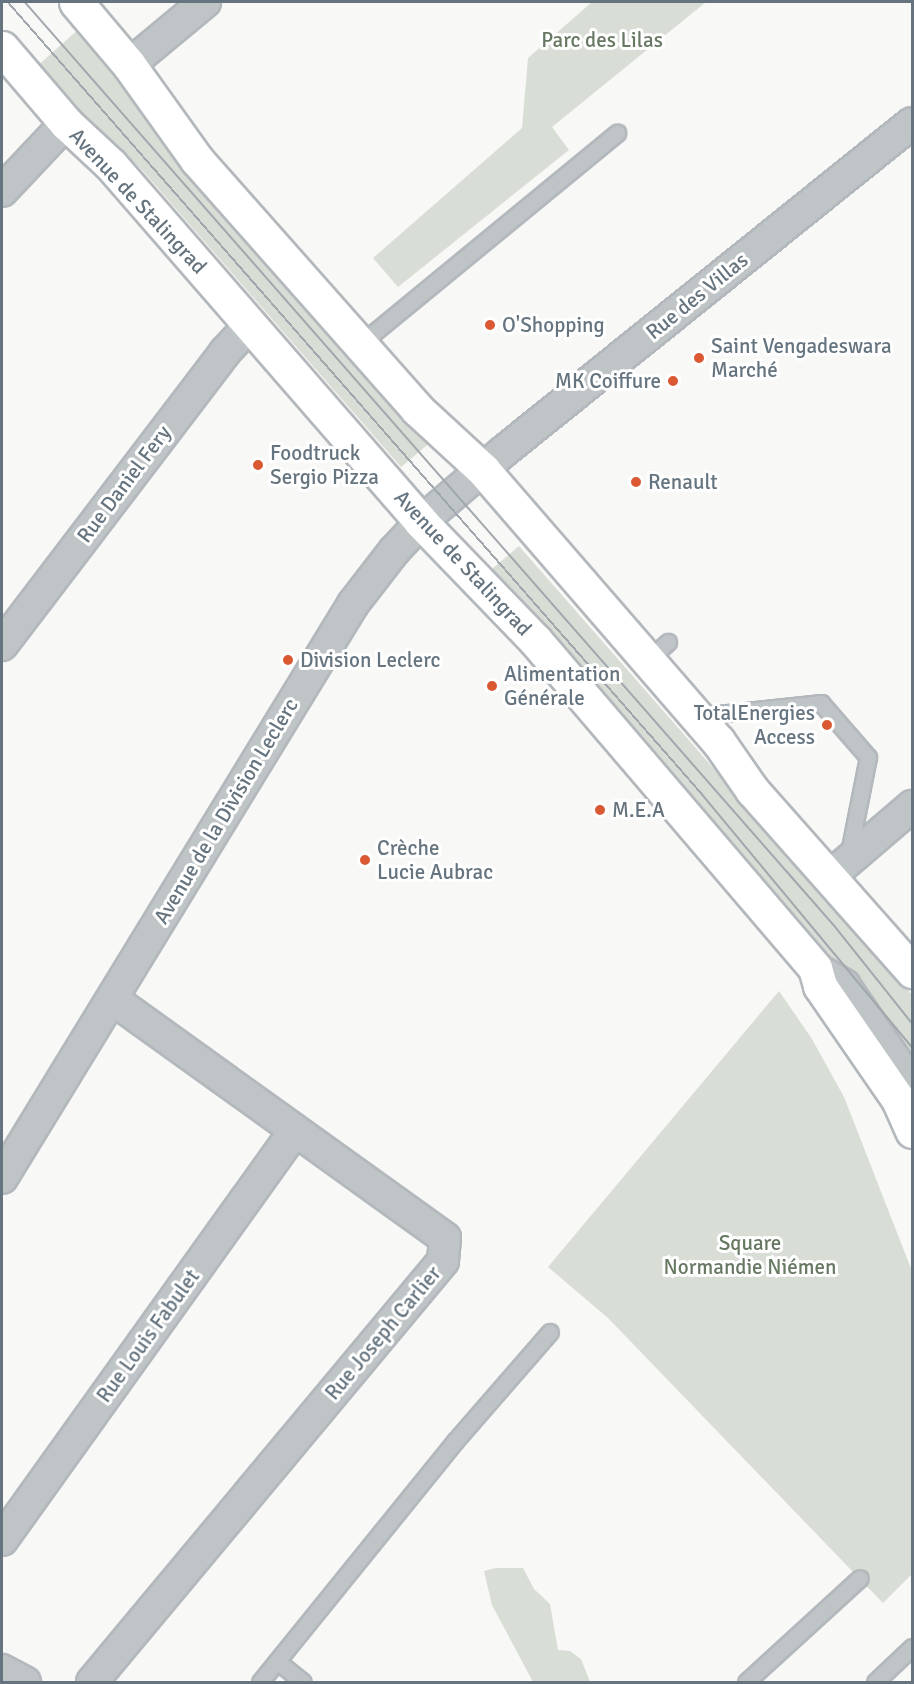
<!DOCTYPE html>
<html>
<head>
<meta charset="utf-8">
<style>
	body { margin:0 }
	#map { position:relative; width:914px; height:1684px; overflow:hidden; background:#f8f8f6; font-family:Signika,sans-serif }
	div>[style] { position:absolute }
	.green>* { inset:0; background:#d8ddd5 }
	.roads { filter:drop-shadow(2px 0 #b3b8bc) drop-shadow(-2px 0 #b3b8bc) drop-shadow(0 2px #b3b8bc) drop-shadow(0 -2px #b3b8bc) }
	.lane>* { height:15px; margin:-7.5px; padding:0 7.5px; transform-origin:7.5px; border-radius:7.5px; background:#bfc4c7 }
	.street>* { height:30px; margin:-15px; padding:0 15px; transform-origin:15px; border-radius:15px; background:#bfc4c7 }
	.primary>* { height:33px; margin:-16.5px; padding:0 16.5px; transform-origin:16.5px; border-radius:16.5px; background:#fff }
	.tram>* { height:1.5px; margin:-0.75px; padding:0 0.75px; transform-origin:0.75px; border-radius:0.75px; background:#a1a8ad }
	.dots>* { width:16px; height:16px; translate:-50% -50%; box-sizing:border-box; border:3px solid #fff; border-radius:50% }
	span { translate:-50% -50%; white-space:nowrap; text-align:center; line-height:1.15; -webkit-text-stroke:6px #fff; paint-order:stroke }
	.park-label { font-size:21px; color:#677863 }
	.street-label { font-size:21px; color:#65747f }
	.poi-label { font-size:21px; color:#65747f }
	.left { translate:0 -50%; text-align:left }
	.right { translate:-100% -50%; text-align:right }
	.frame { position:absolute; inset:0; border:3px solid #65747f; pointer-events:none }
</style>
</head>
<body>
<div id="map">
	<div class="green">
		<i style="clip-path:polygon(592px 2px,706px 2px,552px 127px,569px 150px,398px 287px,373px 258px,522px 128px,528px 58px)"></i>
		<i style="clip-path:polygon(81px 27px,432px 441px,401px 467px,142px 170px,35px 68px)"></i>
		<i style="clip-path:polygon(519px 546px,912px 995px,912px 1074px,828px 955px,492px 569px)"></i>
		<i style="clip-path:polygon(779px 991px,812px 1039px,844px 1097px,912px 1271px,912px 1574px,883px 1603px,608px 1318px,548px 1267px)"></i>
		<i style="clip-path:polygon(496px 1568px,523px 1568px,534px 1589px,550px 1604px,558px 1650px,570px 1651px,581px 1659px,590px 1682px,533px 1682px,492px 1605px,484px 1571px)"></i>
	</div>
	<div class="roads">
		<div class="lane">
			<i style="left:360px;top:344px;width:333px;rotate:-39.4deg"></i>
			<i style="left:648px;top:660px;width:27px;rotate:-42deg"></i>
			<i style="left:699px;top:716px;width:123px;rotate:-6.1deg"></i>
			<i style="left:821px;top:703px;width:72px;rotate:49deg"></i>
			<i style="left:868px;top:757px;width:93px;rotate:101.2deg"></i>
			<i style="left:850px;top:848px;width:10px;rotate:127deg"></i>
			<i style="left:277px;top:1661px;width:33px;rotate:39deg"></i>
			<i style="left:260px;top:1682px;width:311px;rotate:-51deg"></i>
			<i style="left:456px;top:1440px;width:143px;rotate:-49deg"></i>
			<i style="left:746px;top:1682px;width:154px;rotate:-42.4deg"></i>
			<i style="left:875px;top:1682px;width:51px;rotate:-43.4deg"></i>
		</div>
		<div class="street">
			<i style="left:129px;top:65px;width:99px;rotate:-39.7deg"></i>
			<i style="left:2px;top:191px;width:93px;rotate:-46.7deg"></i>
			<i style="left:2px;top:645px;width:368px;rotate:-52.7deg"></i>
			<i style="left:225px;top:352px;width:37px;rotate:-47deg"></i>
			<i style="left:828px;top:878px;width:111px;rotate:-40.6deg"></i>
			<i style="left:815px;top:968px;width:34px;rotate:30deg"></i>
			<i style="left:844px;top:985px;width:120px;rotate:55.5deg"></i>
			<i style="left:2px;top:1178px;width:673px;rotate:-58.55deg"></i>
			<i style="left:353px;top:604px;width:67px;rotate:-52.3deg"></i>
			<i style="left:394px;top:551px;width:40px;rotate:-47deg"></i>
			<i style="left:421px;top:522px;width:109px;rotate:-40.5deg"></i>
			<i style="left:504px;top:451px;width:523px;rotate:-38.8deg"></i>
			<i style="left:2px;top:1540px;width:502px;rotate:-54.41deg"></i>
			<i style="left:2px;top:1670px;width:26px;rotate:28deg"></i>
			<i style="left:92px;top:1682px;width:548px;rotate:-50.18deg"></i>
			<i style="left:443px;top:1261px;width:23px;rotate:-85deg"></i>
			<i style="left:445px;top:1238px;width:410px;rotate:-144.3deg"></i>
		</div>
		<div class="primary">
			<i style="left:76px;top:2px;width:82px;rotate:49.9deg"></i>
			<i style="left:129px;top:65px;width:117px;rotate:54.4deg"></i>
			<i style="left:197px;top:160px;width:332px;rotate:48.5deg"></i>
			<i style="left:417px;top:409px;width:90px;rotate:42.7deg"></i>
			<i style="left:483px;top:470px;width:359px;rotate:49.1deg"></i>
			<i style="left:718px;top:741px;width:60px;rotate:55.2deg"></i>
			<i style="left:752px;top:790px;width:242px;rotate:48.5deg"></i>
			<i style="left:2px;top:48px;width:99px;rotate:49.5deg"></i>
			<i style="left:66px;top:123px;width:62px;rotate:43deg"></i>
			<i style="left:111px;top:165px;width:473px;rotate:49deg"></i>
			<i style="left:421px;top:522px;width:164px;rotate:46deg"></i>
			<i style="left:535px;top:640px;width:431px;rotate:49.5deg"></i>
			<i style="left:815px;top:968px;width:19px;rotate:74deg"></i>
			<i style="left:820px;top:986px;width:137px;rotate:55.4deg"></i>
			<i style="left:898px;top:1099px;width:35px;rotate:66deg"></i>
		</div>
	</div>
	<div class="tram">
		<i style="left:8px;top:2px;width:1053px;rotate:48.77deg"></i>
		<i style="left:702px;top:794px;width:329px;rotate:50.3deg"></i>
		<i style="left:25px;top:2px;width:1227px;rotate:48.77deg"></i>
		<i style="left:834px;top:925px;width:125px;rotate:51.5deg"></i>
	</div>
	<div class="dots">
		<i style="left:490px;top:325px;background:#da5933"></i>
		<i style="left:699px;top:358px;background:#da5933"></i>
		<i style="left:673px;top:381px;background:#da5933"></i>
		<i style="left:258px;top:465px;background:#da5933"></i>
		<i style="left:636px;top:482px;background:#da5933"></i>
		<i style="left:288px;top:660px;background:#da5933"></i>
		<i style="left:492px;top:686px;background:#da5933"></i>
		<i style="left:827px;top:725px;background:#da5933"></i>
		<i style="left:600px;top:810px;background:#da5933"></i>
		<i style="left:365px;top:860px;background:#da5933"></i>
	</div>
	<div class="park-label">
		<span style="left:602px;top:40px">Parc des Lilas</span>
		<span style="left:750px;top:1255px">Square<br>Normandie Niémen</span>
	</div>
	<div class="street-label">
		<span style="left:138px;top:201px;rotate:47deg">Avenue de Stalingrad</span>
		<span style="left:697px;top:296px;rotate:-39deg">Rue des Villas</span>
		<span style="left:124px;top:484px;rotate:-53deg">Rue Daniel Fery</span>
		<span style="left:463px;top:563px;rotate:47deg">Avenue de Stalingrad</span>
		<span style="left:226px;top:811px;rotate:-59deg">Avenue de la Division Leclerc</span>
		<span style="left:383px;top:1333px;rotate:-50deg">Rue Joseph Carlier</span>
		<span style="left:148px;top:1336px;rotate:-54deg">Rue Louis Fabulet</span>
	</div>
	<div class="poi-label">
		<span class="left" style="left:502px;top:325px">O'Shopping</span>
		<span class="left" style="left:711px;top:358px">Saint Vengadeswara<br>Marché</span>
		<span class="right" style="left:661px;top:381px">MK Coiffure</span>
		<span class="left" style="left:270px;top:465px">Foodtruck<br>Sergio Pizza</span>
		<span class="left" style="left:648px;top:482px">Renault</span>
		<span class="left" style="left:300px;top:660px">Division Leclerc</span>
		<span class="left" style="left:504px;top:686px">Alimentation<br>Générale</span>
		<span class="right" style="left:815px;top:725px">TotalEnergies<br>Access</span>
		<span class="left" style="left:612px;top:810px">M.E.A</span>
		<span class="left" style="left:377px;top:860px">Crèche<br>Lucie Aubrac</span>
	</div>
	<div class="frame"></div>
</div>
</body>
</html>
